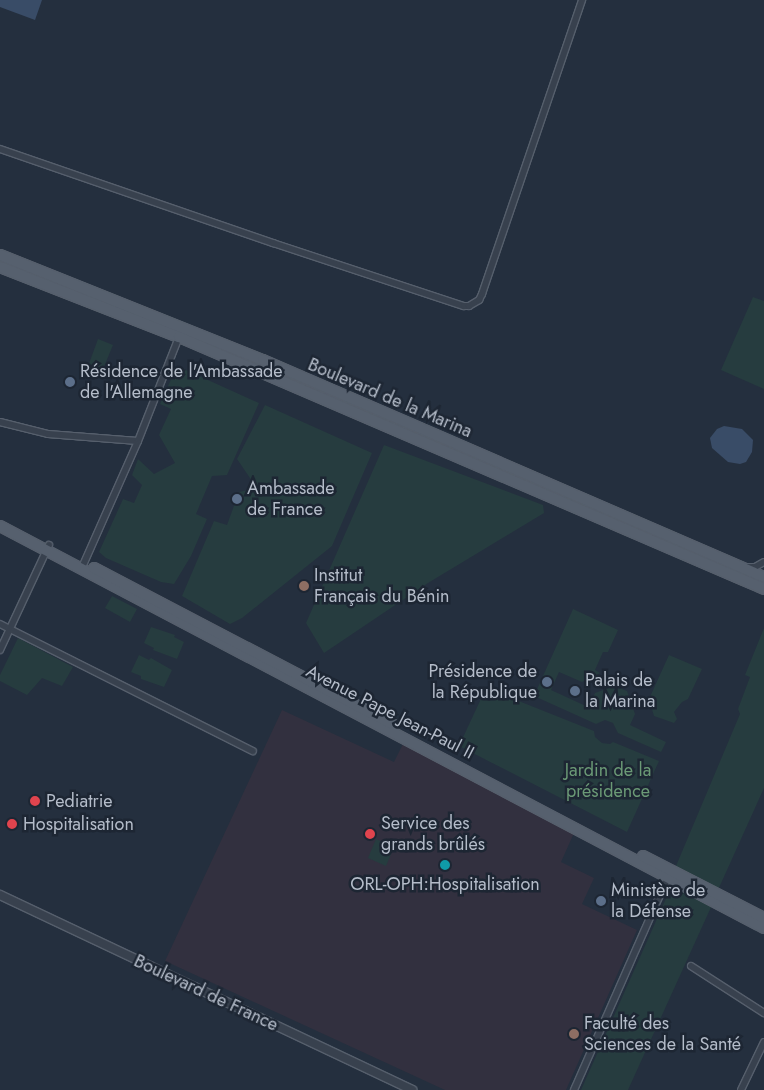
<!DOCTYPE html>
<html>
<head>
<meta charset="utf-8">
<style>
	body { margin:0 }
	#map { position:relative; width:764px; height:1090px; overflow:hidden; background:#242f3e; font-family:Jost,sans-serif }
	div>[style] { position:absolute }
	.medical>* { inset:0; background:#32303f }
	.green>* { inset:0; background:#263c3f }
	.water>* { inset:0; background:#394c67 }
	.roads { filter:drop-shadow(1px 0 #565f6c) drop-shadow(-1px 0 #565f6c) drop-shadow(0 1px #565f6c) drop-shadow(0 -1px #565f6c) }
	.minor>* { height:6px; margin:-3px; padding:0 3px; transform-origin:3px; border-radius:3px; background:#38414e }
	.tertiary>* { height:8px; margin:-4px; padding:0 4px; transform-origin:4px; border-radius:4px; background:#38414e }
	.primary>* { height:10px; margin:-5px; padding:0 5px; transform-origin:5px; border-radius:5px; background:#56606e }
	.dots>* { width:14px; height:14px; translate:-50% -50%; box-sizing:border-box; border:2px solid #1d2633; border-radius:50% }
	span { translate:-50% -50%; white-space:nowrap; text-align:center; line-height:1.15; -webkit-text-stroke:5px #1d2633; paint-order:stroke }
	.poi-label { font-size:18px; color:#b4bcc9 }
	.left { translate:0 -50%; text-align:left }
	.right { translate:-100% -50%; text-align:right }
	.street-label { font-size:18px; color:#b4bcc9 }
	.park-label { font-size:18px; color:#6b9a76 }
</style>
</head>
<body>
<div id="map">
	<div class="medical">
		<i style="clip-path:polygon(282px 710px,394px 762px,403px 744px,473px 777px,574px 833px,561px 862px,594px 878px,582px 904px,637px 930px,566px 1090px,445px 1090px,165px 961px)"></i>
	</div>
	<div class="green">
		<i style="clip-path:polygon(753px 297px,764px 301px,764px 389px,721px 370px)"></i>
		<i style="clip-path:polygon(98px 339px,113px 345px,101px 374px,87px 369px)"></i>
		<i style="clip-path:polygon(177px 366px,259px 403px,227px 475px,212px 476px,196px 514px,207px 519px,191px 556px,174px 584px,161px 582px,106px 558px,99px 552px,123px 499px,134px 503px,142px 485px,132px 475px,138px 459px,154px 474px,175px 463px,159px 435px,171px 409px,160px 404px)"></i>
		<i style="clip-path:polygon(265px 405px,372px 453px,332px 546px,242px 618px,230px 624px,182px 596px,214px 521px,227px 525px,239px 492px,248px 490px,252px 485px,252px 481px,237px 459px)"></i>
		<i style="clip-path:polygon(384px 445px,543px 505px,544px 513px,428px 583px,324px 653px,306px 623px)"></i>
		<i style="clip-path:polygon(112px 596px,137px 609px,130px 622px,105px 608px)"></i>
		<i style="clip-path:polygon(573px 609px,618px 630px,608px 652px,603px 652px,595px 670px,600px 673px,582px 682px,559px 672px,551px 690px,588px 707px,595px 693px,614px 686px,627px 691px,635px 714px,630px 725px,666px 742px,661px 752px,618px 733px,613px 723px,605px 720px,596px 724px,534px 696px)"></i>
		<i style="clip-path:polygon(151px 627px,175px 635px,174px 637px,184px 642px,177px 659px,153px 650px,154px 648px,144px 643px)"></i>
		<i style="clip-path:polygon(764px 628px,764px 788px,718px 890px,676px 866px,740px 714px,738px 709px,750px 677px,745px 675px)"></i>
		<i style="clip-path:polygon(18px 638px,73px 667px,62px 686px,42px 678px,27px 695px,0 681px,0 675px)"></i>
		<i style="clip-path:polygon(139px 655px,149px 660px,151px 658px,172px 670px,164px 687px,141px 679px,141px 676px,131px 672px)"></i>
		<i style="clip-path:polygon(669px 655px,702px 669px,688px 699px,682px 702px,674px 712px,677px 719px,674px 723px,654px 716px,649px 699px)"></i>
		<i style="clip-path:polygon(486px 688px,594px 731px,595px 737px,602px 743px,610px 744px,613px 742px,659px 761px,627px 832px,459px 746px)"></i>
		<i style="clip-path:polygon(376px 839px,394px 847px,386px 866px,368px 858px)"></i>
		<i style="clip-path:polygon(672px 885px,712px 905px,628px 1090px,581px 1090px)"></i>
	</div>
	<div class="water">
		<i style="clip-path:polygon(0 0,42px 0,35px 20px,0 7px)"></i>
		<i style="clip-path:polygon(724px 426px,742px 429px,753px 440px,752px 452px,746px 462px,740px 464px,728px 462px,712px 448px,710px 438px,717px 429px)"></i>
	</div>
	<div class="roads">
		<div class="minor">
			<i style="left:0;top:149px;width:289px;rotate:19deg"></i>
			<i style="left:273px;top:243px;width:201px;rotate:18.3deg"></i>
			<i style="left:464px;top:306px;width:5px"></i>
			<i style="left:469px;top:306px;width:12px;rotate:-31deg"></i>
			<i style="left:479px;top:300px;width:7px;rotate:-63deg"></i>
			<i style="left:482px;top:294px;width:311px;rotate:-71.2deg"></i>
			<i style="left:0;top:422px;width:49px;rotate:14deg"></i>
			<i style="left:48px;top:434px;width:90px;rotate:4.4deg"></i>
			<i style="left:84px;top:563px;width:133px;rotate:-66.1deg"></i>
			<i style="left:138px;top:441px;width:112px;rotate:-68.5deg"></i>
			<i style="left:747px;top:567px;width:8px"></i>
			<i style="left:755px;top:567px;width:10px;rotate:-29deg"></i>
			<i style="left:0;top:624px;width:283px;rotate:26.7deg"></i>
			<i style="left:0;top:650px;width:116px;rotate:-65deg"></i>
			<i style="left:691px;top:966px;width:87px;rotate:32.8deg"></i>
			<i style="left:574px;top:1090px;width:235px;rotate:-66.2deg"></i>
			<i style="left:741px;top:1090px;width:53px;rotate:-64.4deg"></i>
		</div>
		<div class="tertiary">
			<i style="left:0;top:895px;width:456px;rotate:25.3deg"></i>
		</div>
		<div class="primary">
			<i style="left:0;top:255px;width:283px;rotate:21.8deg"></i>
			<i style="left:263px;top:360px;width:546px;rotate:23.42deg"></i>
			<i style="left:0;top:267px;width:192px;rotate:21.4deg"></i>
			<i style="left:179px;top:337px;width:637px;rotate:23.3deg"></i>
			<i style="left:0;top:526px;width:863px;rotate:27.75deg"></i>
			<i style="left:94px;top:568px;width:337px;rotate:27.6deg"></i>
			<i style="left:643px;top:856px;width:136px;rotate:27.1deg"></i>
		</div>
	</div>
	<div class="dots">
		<i style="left:70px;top:382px;background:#5c6f8a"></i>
		<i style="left:237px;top:499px;background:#5c6f8a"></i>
		<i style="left:304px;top:586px;background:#8d6e63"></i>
		<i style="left:547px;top:682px;background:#5c6f8a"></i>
		<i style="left:575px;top:691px;background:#5c6f8a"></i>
		<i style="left:35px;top:801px;background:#e0444e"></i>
		<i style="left:12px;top:824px;background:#e0444e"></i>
		<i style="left:370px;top:834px;background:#e0444e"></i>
		<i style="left:445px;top:865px;background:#0f9aa8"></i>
		<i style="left:601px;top:901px;background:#5c6f8a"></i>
		<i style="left:574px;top:1034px;background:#8d6e63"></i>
	</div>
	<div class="poi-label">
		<span class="left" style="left:80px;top:382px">Résidence de l'Ambassade<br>de l'Allemagne</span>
		<span class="left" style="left:247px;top:499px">Ambassade<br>de France</span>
		<span class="left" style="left:314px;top:586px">Institut<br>Français du Bénin</span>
		<span class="right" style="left:537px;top:682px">Présidence de<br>la République</span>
		<span class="left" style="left:585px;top:691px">Palais de<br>la Marina</span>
		<span class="left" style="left:46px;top:801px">Pediatrie</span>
		<span class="left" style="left:23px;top:824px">Hospitalisation</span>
		<span class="left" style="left:381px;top:834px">Service des<br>grands brûlés</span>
		<span style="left:445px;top:884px">ORL-OPH:Hospitalisation</span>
		<span class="left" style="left:611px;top:901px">Ministère de<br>la Défense</span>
		<span class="left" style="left:584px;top:1034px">Faculté des<br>Sciences de la Santé</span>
	</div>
	<div class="street-label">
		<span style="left:390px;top:398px;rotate:23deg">Boulevard de la Marina</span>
		<span style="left:390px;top:712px;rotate:27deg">Avenue Pape Jean-Paul II</span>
		<span style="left:206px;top:993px;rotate:25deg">Boulevard de France</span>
	</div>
	<div class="park-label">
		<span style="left:608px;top:781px">Jardin de la<br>présidence</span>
	</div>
</div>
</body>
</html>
